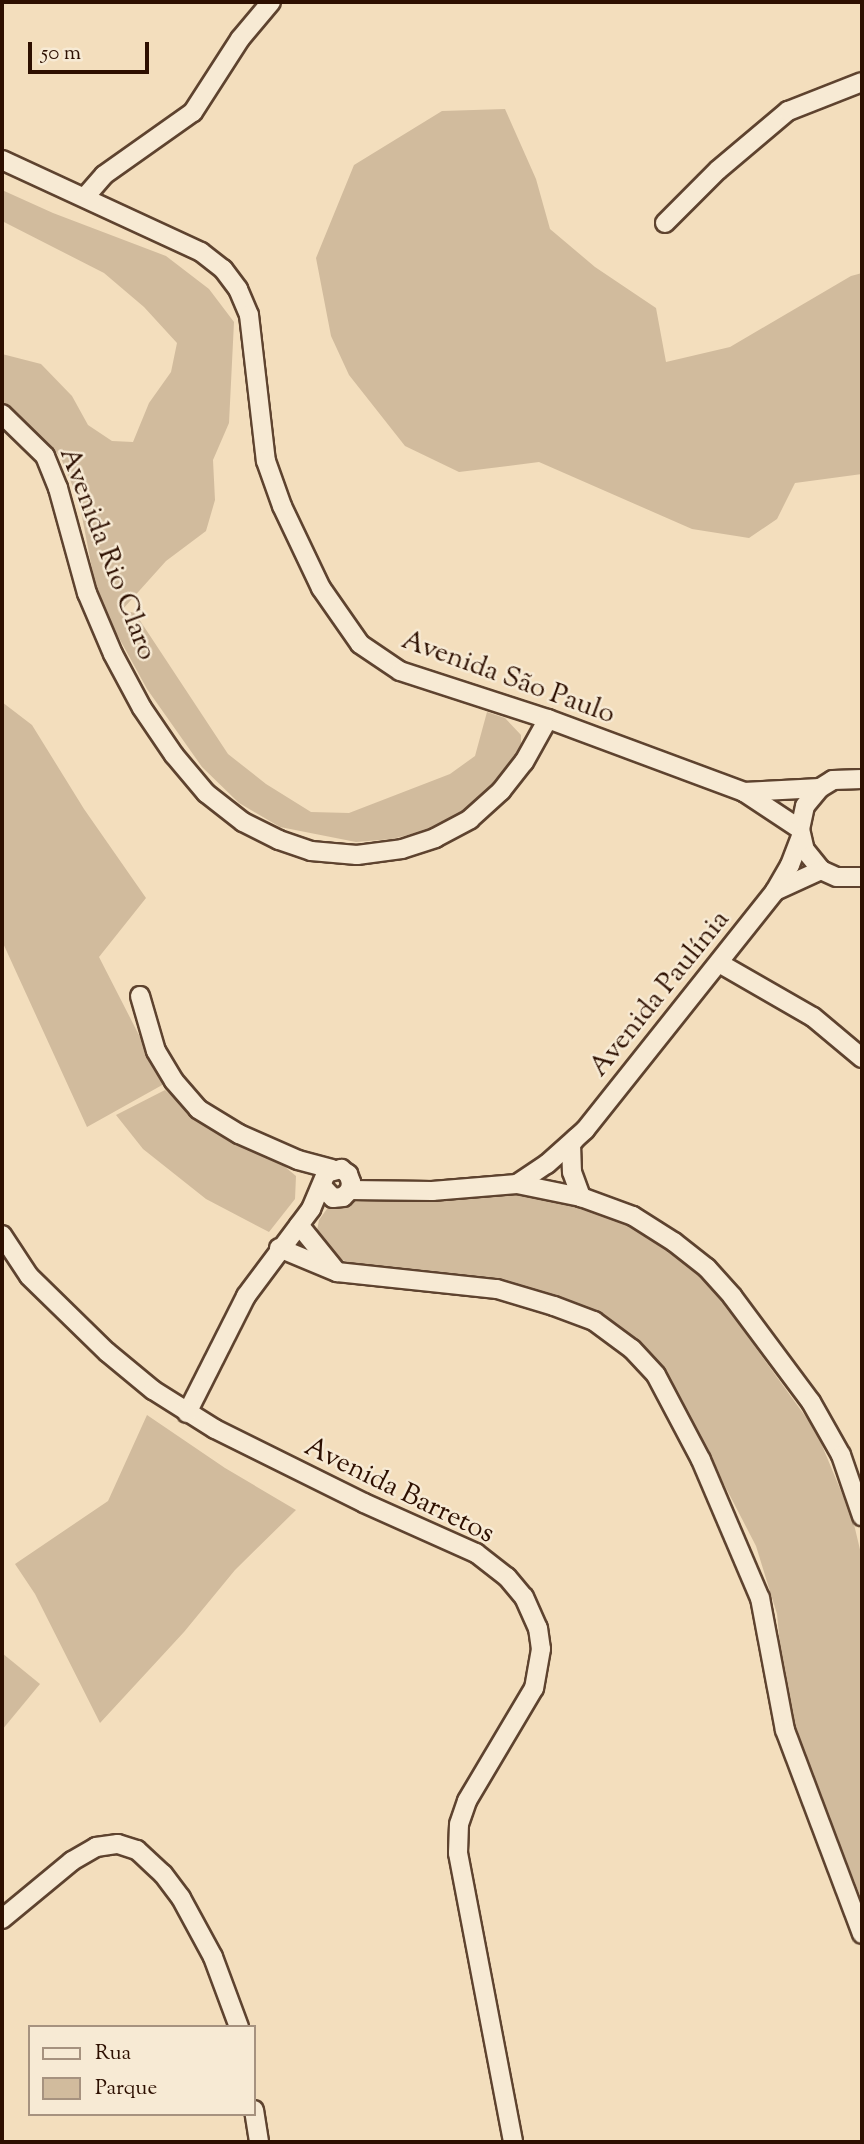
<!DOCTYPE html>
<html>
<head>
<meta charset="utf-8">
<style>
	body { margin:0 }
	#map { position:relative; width:864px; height:2144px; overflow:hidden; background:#f3debd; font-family:"Sorts Mill Goudy",serif }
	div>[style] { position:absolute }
	.green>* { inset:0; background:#d1bb9d }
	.roads { filter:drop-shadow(2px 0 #5e432f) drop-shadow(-2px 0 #5e432f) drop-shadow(0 2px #5e432f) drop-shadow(0 -2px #5e432f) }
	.minor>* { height:18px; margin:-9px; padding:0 9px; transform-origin:9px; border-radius:9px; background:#f7ead4 }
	span { translate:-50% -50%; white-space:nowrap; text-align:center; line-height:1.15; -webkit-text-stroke:5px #f7ead4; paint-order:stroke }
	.street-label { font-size:28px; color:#2d0f00 }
	.frame { position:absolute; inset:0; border:4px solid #2d0f00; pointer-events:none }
	.legend { position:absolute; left:28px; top:2025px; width:228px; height:91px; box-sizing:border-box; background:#f7ead4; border:2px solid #a6927f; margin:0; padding:9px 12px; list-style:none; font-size:21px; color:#2d0f00 }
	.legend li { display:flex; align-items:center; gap:14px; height:35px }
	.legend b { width:35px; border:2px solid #a6927f }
	.scale { position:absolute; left:28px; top:42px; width:121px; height:32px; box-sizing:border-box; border:4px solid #2d0f00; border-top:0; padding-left:9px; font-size:21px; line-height:24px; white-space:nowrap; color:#2d0f00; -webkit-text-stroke:5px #f7ead4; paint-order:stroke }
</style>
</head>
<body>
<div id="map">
	<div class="green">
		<i style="clip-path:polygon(505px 109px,536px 179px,550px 229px,595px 267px,656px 308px,666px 362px,730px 347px,851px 276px,862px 273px,862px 474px,795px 483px,777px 519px,749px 538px,692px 529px,539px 462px,459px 472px,405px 446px,349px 375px,331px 336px,316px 258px,354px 165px,442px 111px)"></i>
		<i style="clip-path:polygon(2px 190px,53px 213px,166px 256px,209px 289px,234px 322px,229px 423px,213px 460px,215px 500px,206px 531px,166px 561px,122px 610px,135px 613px,228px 754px,266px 784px,311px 812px,349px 813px,450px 774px,475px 756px,487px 712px,505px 718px,521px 735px,521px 749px,481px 801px,435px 828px,392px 839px,356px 842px,280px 827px,239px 803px,202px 767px,147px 689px,113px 627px,95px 584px,79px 501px,60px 456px,2px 403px,2px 354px,41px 364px,72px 396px,88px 425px,112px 441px,133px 442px,149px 403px,171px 372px,177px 343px,144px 307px,104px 273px,2px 221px)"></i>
		<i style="clip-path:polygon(2px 702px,32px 725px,84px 809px,146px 898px,99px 957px,164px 1084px,87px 1127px,2px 941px)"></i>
		<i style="clip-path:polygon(165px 1090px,225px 1139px,278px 1161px,296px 1176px,295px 1199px,269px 1232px,206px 1199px,143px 1149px,116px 1115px)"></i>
		<i style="clip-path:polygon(496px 1193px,552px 1198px,596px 1210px,653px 1235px,711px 1286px,816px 1431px,853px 1520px,862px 1558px,862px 1900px,795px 1734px,783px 1677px,777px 1614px,756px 1546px,669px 1378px,640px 1348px,614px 1331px,406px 1272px,357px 1265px,331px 1256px,316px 1236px,319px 1220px,329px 1206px,347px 1199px,378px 1196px,436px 1201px)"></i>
		<i style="clip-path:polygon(147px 1415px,225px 1468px,296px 1510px,235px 1570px,184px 1632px,100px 1723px,35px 1594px,15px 1564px,108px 1501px)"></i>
		<i style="clip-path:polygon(2px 1653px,40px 1684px,2px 1730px)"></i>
	</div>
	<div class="roads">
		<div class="minor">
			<i style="left:2px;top:160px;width:219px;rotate:24.8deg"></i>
			<i style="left:201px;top:252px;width:28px;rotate:38deg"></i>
			<i style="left:223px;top:269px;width:25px;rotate:53deg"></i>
			<i style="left:238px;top:289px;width:28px;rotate:67deg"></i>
			<i style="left:249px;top:315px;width:147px;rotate:83.4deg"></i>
			<i style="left:266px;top:461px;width:48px;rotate:70.4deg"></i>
			<i style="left:282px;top:506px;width:91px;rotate:64.6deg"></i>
			<i style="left:321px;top:588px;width:68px;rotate:55.1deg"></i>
			<i style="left:360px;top:644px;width:48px;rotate:34deg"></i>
			<i style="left:400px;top:671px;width:156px;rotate:18deg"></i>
			<i style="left:548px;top:719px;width:209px;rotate:20.4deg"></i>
			<i style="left:744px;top:792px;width:67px;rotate:33.5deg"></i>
			<i style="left:85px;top:197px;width:29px;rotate:-49deg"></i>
			<i style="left:104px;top:175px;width:109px;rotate:-35.3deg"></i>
			<i style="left:193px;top:112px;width:87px;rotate:-57.2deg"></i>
			<i style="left:240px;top:39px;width:48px;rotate:-50deg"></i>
			<i style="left:665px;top:223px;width:75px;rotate:-45deg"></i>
			<i style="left:718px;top:170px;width:92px;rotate:-40.1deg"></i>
			<i style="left:788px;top:111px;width:79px;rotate:-21.4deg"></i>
			<i style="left:2px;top:414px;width:60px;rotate:44.3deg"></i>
			<i style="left:45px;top:456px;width:35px;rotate:68deg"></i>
			<i style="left:58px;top:488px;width:109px;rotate:74.6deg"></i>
			<i style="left:87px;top:593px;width:66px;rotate:66.9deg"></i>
			<i style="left:113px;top:654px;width:61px;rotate:61.8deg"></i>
			<i style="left:142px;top:708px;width:57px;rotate:55.8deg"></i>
			<i style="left:174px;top:755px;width:50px;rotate:49.9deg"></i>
			<i style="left:206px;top:793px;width:47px;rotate:38.1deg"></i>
			<i style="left:243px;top:822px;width:40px;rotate:26.6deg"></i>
			<i style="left:279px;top:840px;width:34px;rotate:19deg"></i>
			<i style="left:311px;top:851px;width:46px;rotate:5deg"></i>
			<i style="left:357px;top:855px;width:45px;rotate:-7.6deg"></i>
			<i style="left:402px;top:849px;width:35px;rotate:-18deg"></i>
			<i style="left:435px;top:838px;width:40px;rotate:-28deg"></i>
			<i style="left:470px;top:819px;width:42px;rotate:-42.1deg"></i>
			<i style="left:501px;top:791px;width:37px;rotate:-52deg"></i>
			<i style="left:524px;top:762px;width:49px;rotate:-60.8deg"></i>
			<i style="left:862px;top:779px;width:29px;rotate:178deg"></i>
			<i style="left:833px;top:780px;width:15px;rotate:148deg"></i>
			<i style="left:820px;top:788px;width:23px;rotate:130deg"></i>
			<i style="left:805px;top:806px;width:24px;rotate:102deg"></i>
			<i style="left:800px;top:829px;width:22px;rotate:77deg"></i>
			<i style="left:805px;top:850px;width:26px;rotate:51deg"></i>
			<i style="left:821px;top:870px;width:17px;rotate:24deg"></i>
			<i style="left:837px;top:877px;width:25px"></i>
			<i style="left:744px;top:792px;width:76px;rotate:-3deg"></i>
			<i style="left:775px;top:891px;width:51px;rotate:-24.5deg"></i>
			<i style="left:719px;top:963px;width:108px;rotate:29.9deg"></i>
			<i style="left:813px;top:1017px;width:64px;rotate:39.9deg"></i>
			<i style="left:140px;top:996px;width:57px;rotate:73.8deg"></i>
			<i style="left:156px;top:1051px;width:35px;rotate:59deg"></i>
			<i style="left:174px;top:1081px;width:37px;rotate:49deg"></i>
			<i style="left:198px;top:1109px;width:48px;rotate:31.4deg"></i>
			<i style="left:239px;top:1134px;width:64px;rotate:23.8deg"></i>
			<i style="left:298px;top:1160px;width:35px;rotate:15deg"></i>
			<i style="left:576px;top:1138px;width:8px;rotate:130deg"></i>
			<i style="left:571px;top:1144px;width:28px;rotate:88deg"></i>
			<i style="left:572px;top:1172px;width:27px;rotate:70deg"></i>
			<i style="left:517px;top:1184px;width:36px;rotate:-34deg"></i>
			<i style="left:547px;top:1164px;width:51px;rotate:-41.8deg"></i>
			<i style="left:585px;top:1130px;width:305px;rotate:-51.5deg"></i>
			<i style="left:775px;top:891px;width:30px;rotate:-60deg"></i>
			<i style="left:790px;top:865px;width:30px;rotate:-69deg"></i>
			<i style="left:350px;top:1190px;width:82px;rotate:0.7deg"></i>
			<i style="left:432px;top:1191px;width:85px;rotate:-4.7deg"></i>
			<i style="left:517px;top:1184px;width:65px;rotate:11.5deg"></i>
			<i style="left:581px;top:1197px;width:55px;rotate:20.1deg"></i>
			<i style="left:633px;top:1216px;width:49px;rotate:32.4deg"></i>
			<i style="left:674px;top:1242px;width:42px;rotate:38.2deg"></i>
			<i style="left:707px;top:1268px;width:38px;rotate:48deg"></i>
			<i style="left:732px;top:1296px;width:132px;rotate:53.3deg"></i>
			<i style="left:811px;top:1402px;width:61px;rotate:60.5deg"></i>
			<i style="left:841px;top:1455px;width:65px;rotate:71deg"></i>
			<i style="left:299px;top:1225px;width:60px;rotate:51deg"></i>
			<i style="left:2px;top:1235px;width:49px;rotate:56.6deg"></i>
			<i style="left:29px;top:1276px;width:109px;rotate:44.3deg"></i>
			<i style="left:107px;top:1352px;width:60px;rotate:39.6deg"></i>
			<i style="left:153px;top:1390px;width:73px;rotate:32.2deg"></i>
			<i style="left:215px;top:1429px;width:166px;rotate:26.4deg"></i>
			<i style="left:364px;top:1503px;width:123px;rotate:24.1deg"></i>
			<i style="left:476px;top:1553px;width:39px;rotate:38deg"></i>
			<i style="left:507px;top:1577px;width:26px;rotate:50deg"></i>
			<i style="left:524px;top:1597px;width:34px;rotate:66deg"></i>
			<i style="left:538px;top:1628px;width:21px;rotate:82deg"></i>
			<i style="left:541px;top:1649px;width:40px;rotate:100deg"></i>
			<i style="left:534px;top:1688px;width:131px;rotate:120.7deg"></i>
			<i style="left:467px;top:1801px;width:24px;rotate:109deg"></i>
			<i style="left:459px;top:1824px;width:29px;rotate:92deg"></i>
			<i style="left:458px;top:1853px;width:294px;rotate:79.2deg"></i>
			<i style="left:279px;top:1248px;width:63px;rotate:22.5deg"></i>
			<i style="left:337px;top:1272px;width:161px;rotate:6.1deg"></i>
			<i style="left:497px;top:1289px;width:59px;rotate:16.6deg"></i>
			<i style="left:554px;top:1306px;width:43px;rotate:20.6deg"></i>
			<i style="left:594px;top:1321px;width:47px;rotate:36.4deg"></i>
			<i style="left:632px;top:1349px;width:35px;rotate:47deg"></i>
			<i style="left:656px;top:1375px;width:96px;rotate:62.1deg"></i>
			<i style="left:701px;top:1460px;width:150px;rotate:66.9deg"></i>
			<i style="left:760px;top:1598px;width:134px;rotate:79.3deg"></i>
			<i style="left:785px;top:1730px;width:218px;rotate:69.3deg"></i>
			<i style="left:187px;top:1413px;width:131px;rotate:-63.2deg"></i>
			<i style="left:246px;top:1296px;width:109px;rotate:-53.2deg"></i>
			<i style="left:311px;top:1209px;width:39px;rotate:-67deg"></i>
			<i style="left:326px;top:1173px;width:16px;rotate:-15deg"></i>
			<i style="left:341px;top:1169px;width:9px;rotate:36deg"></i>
			<i style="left:348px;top:1174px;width:9px;rotate:69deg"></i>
			<i style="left:351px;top:1182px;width:8px;rotate:97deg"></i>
			<i style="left:350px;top:1190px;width:10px;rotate:135deg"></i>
			<i style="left:343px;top:1197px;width:10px;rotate:174deg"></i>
			<i style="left:333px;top:1198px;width:16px;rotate:-133deg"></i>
			<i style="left:2px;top:1919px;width:91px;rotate:-39.6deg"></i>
			<i style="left:72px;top:1861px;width:28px;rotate:-30deg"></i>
			<i style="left:96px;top:1847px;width:22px;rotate:-8deg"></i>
			<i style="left:118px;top:1844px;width:20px;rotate:18deg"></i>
			<i style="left:137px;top:1850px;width:35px;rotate:43deg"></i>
			<i style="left:163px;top:1874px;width:30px;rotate:53deg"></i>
			<i style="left:181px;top:1898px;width:67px;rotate:61.5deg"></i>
			<i style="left:213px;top:1957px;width:75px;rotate:69.6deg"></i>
			<i style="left:254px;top:2110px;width:32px;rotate:81deg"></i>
		</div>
	</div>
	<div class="street-label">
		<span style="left:107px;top:554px;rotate:69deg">Avenida Rio Claro</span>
		<span style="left:508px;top:678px;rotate:20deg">Avenida São Paulo</span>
		<span style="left:660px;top:994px;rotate:-51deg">Avenida Paulínia</span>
		<span style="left:399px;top:1491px;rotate:26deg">Avenida Barretos</span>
	</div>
	<div class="frame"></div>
	<ul class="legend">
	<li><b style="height:9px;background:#f7ead4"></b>Rua</li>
	<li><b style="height:19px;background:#d1bb9d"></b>Parque</li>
	</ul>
	<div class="scale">50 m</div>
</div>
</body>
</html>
